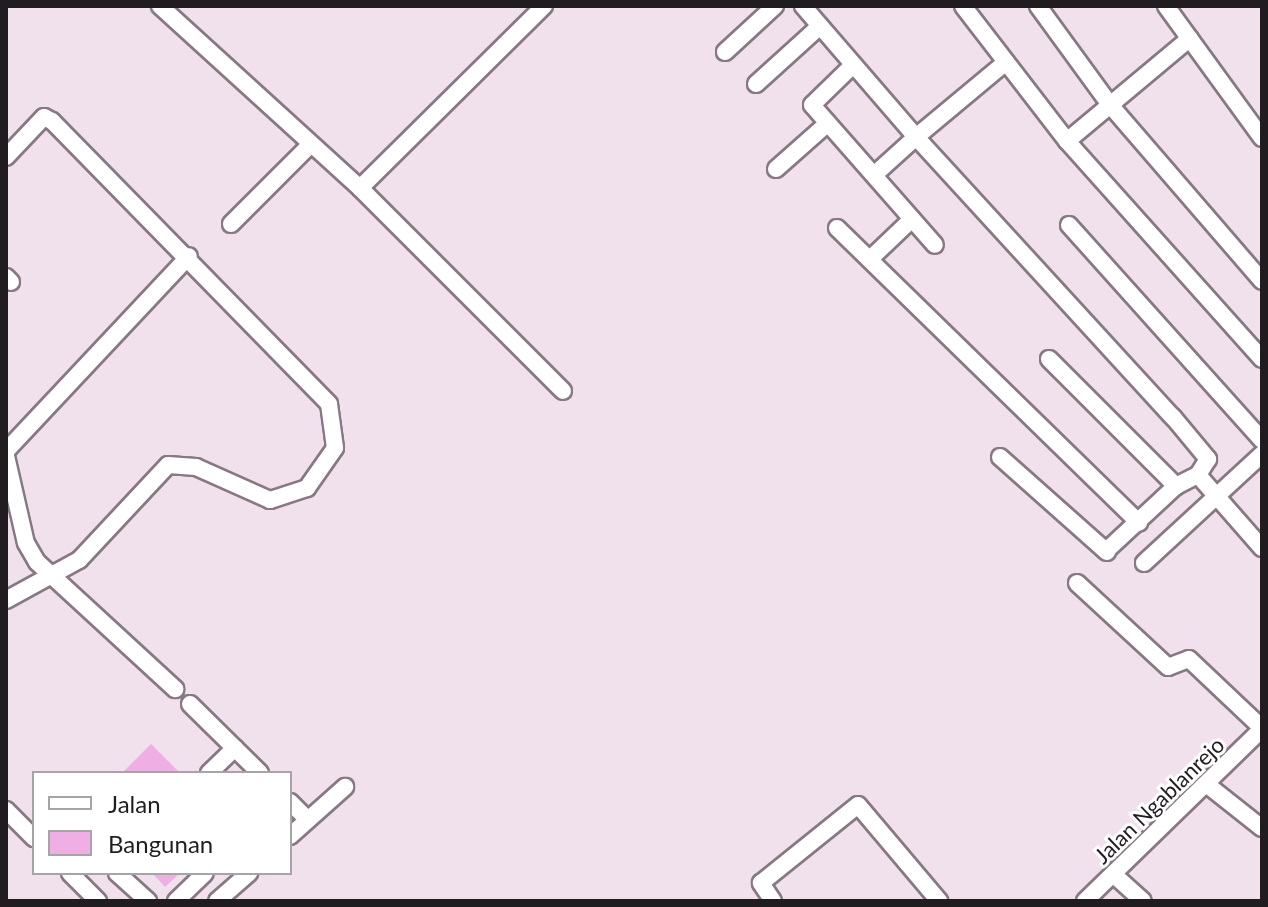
<!DOCTYPE html>
<html>
<head>
<meta charset="utf-8">
<style>
	body { margin:0 }
	#map { position:relative; width:1268px; height:907px; overflow:hidden; background:#f1e1ed; font-family:Lato,sans-serif }
	div>[style] { position:absolute }
	.building>* { inset:0; background:#f0afe4 }
	.roads { filter:drop-shadow(2px 0 #877984) drop-shadow(-2px 0 #877984) drop-shadow(0 2px #877984) drop-shadow(0 -2px #877984) }
	.minor>* { height:16px; margin:-8px; padding:0 8px; transform-origin:8px; border-radius:8px; background:#fff }
	span { translate:-50% -50%; white-space:nowrap; text-align:center; line-height:1.15; -webkit-text-stroke:6px #fff; paint-order:stroke }
	.street-label { font-size:22px; color:#211c20 }
	.frame { position:absolute; inset:0; border:8px solid #211c20; pointer-events:none }
	.legend { position:absolute; left:32px; top:771px; width:260px; height:104px; box-sizing:border-box; background:#fff; border:2px solid #a6a4a6; margin:0; padding:10px 14px; list-style:none; font-size:24px; color:#211c20 }
	.legend li { display:flex; align-items:center; gap:16px; height:40px }
	.legend b { width:40px; border:2px solid #a6a4a6 }
</style>
</head>
<body>
<div id="map">
	<div class="building">
		<i style="clip-path:polygon(151px 744px,180px 773px,122px 773px)"></i>
		<i style="clip-path:polygon(152px 873px,180px 873px,165px 887px)"></i>
	</div>
	<div class="roads">
		<div class="minor">
			<i style="left:160px;top:6px;width:270px;rotate:42.3deg"></i>
			<i style="left:360px;top:188px;width:287px;rotate:45deg"></i>
			<i style="left:803px;top:6px;width:173px;rotate:49.2deg"></i>
			<i style="left:916px;top:137px;width:117px;rotate:-39.8deg"></i>
			<i style="left:963px;top:6px;width:170px;rotate:52.4deg"></i>
			<i style="left:1067px;top:141px;width:160px;rotate:-39.9deg"></i>
			<i style="left:1038px;top:6px;width:124px;rotate:53.9deg"></i>
			<i style="left:1111px;top:106px;width:231px;rotate:49.2deg"></i>
			<i style="left:1166px;top:6px;width:163px;rotate:54deg"></i>
			<i style="left:725px;top:52px;width:68px;rotate:-42.6deg"></i>
			<i style="left:853px;top:65px;width:57px;rotate:135.7deg"></i>
			<i style="left:812px;top:105px;width:186px;rotate:48.7deg"></i>
			<i style="left:756px;top:84px;width:86px;rotate:-42.2deg"></i>
			<i style="left:1067px;top:141px;width:292px;rotate:48.2deg"></i>
			<i style="left:6px;top:157px;width:55px;rotate:-46.5deg"></i>
			<i style="left:44px;top:117px;width:9px;rotate:27deg"></i>
			<i style="left:52px;top:121px;width:396px;rotate:45.6deg"></i>
			<i style="left:329px;top:404px;width:44px;rotate:82.2deg"></i>
			<i style="left:335px;top:448px;width:49px;rotate:125deg"></i>
			<i style="left:307px;top:488px;width:39px;rotate:162deg"></i>
			<i style="left:270px;top:500px;width:81px;rotate:-156deg"></i>
			<i style="left:196px;top:467px;width:28px;rotate:-176deg"></i>
			<i style="left:168px;top:465px;width:130px;rotate:133.1deg"></i>
			<i style="left:79px;top:560px;width:83px;rotate:151.3deg"></i>
			<i style="left:776px;top:169px;width:69px;rotate:-41.5deg"></i>
			<i style="left:874px;top:175px;width:57px;rotate:-42.1deg"></i>
			<i style="left:916px;top:137px;width:380px;rotate:47.5deg"></i>
			<i style="left:1173px;top:417px;width:55px;rotate:50.2deg"></i>
			<i style="left:1208px;top:459px;width:19px;rotate:122deg"></i>
			<i style="left:1198px;top:475px;width:97px;rotate:48.8deg"></i>
			<i style="left:360px;top:188px;width:259px;rotate:-44.7deg"></i>
			<i style="left:231px;top:224px;width:113px;rotate:-45deg"></i>
			<i style="left:1069px;top:225px;width:289px;rotate:48.1deg"></i>
			<i style="left:837px;top:228px;width:422px;rotate:44.3deg"></i>
			<i style="left:870px;top:259px;width:58px;rotate:-43.6deg"></i>
			<i style="left:6px;top:277px;width:7px;rotate:45deg"></i>
			<i style="left:1049px;top:359px;width:180px;rotate:45deg"></i>
			<i style="left:1176px;top:486px;width:25px;rotate:-27deg"></i>
			<i style="left:6px;top:451px;width:267px;rotate:-46.8deg"></i>
			<i style="left:6px;top:456px;width:89px;rotate:77.1deg"></i>
			<i style="left:26px;top:543px;width:22px;rotate:60deg"></i>
			<i style="left:37px;top:562px;width:188px;rotate:42.6deg"></i>
			<i style="left:1000px;top:457px;width:143px;rotate:41.6deg"></i>
			<i style="left:1106px;top:551px;width:96px;rotate:-42.9deg"></i>
			<i style="left:1144px;top:563px;width:161px;rotate:-42.7deg"></i>
			<i style="left:1077px;top:583px;width:124px;rotate:42.7deg"></i>
			<i style="left:1168px;top:667px;width:22px;rotate:-21deg"></i>
			<i style="left:1189px;top:659px;width:100px;rotate:43.4deg"></i>
			<i style="left:190px;top:704px;width:98px;rotate:44.6deg"></i>
			<i style="left:209px;top:773px;width:36px;rotate:-44deg"></i>
			<i style="left:1210px;top:787px;width:66px;rotate:38.3deg"></i>
			<i style="left:290px;top:802px;width:25px;rotate:45deg"></i>
			<i style="left:6px;top:810px;width:40px;rotate:45deg"></i>
			<i style="left:290px;top:836px;width:74px;rotate:-41.7deg"></i>
			<i style="left:70px;top:873px;width:40px;rotate:45deg"></i>
			<i style="left:117px;top:873px;width:42px;rotate:42.1deg"></i>
			<i style="left:1113px;top:874px;width:40px;rotate:42deg"></i>
			<i style="left:176px;top:901px;width:40px;rotate:-44deg"></i>
			<i style="left:217px;top:901px;width:43px;rotate:-41.2deg"></i>
			<i style="left:773px;top:901px;width:22px;rotate:-124deg"></i>
			<i style="left:761px;top:883px;width:124px;rotate:-38.8deg"></i>
			<i style="left:858px;top:805px;width:126px;rotate:49.8deg"></i>
			<i style="left:1085px;top:901px;width:247px;rotate:-44.2deg"></i>
		</div>
	</div>
	<div class="street-label">
		<span style="left:1159px;top:800px;rotate:-44deg">Jalan Ngablanrejo</span>
	</div>
	<div class="frame"></div>
	<ul class="legend">
	<li><b style="height:10px;background:#fff"></b>Jalan</li>
	<li><b style="height:22px;background:#f0afe4"></b>Bangunan</li>
	</ul>
</div>
</body>
</html>
